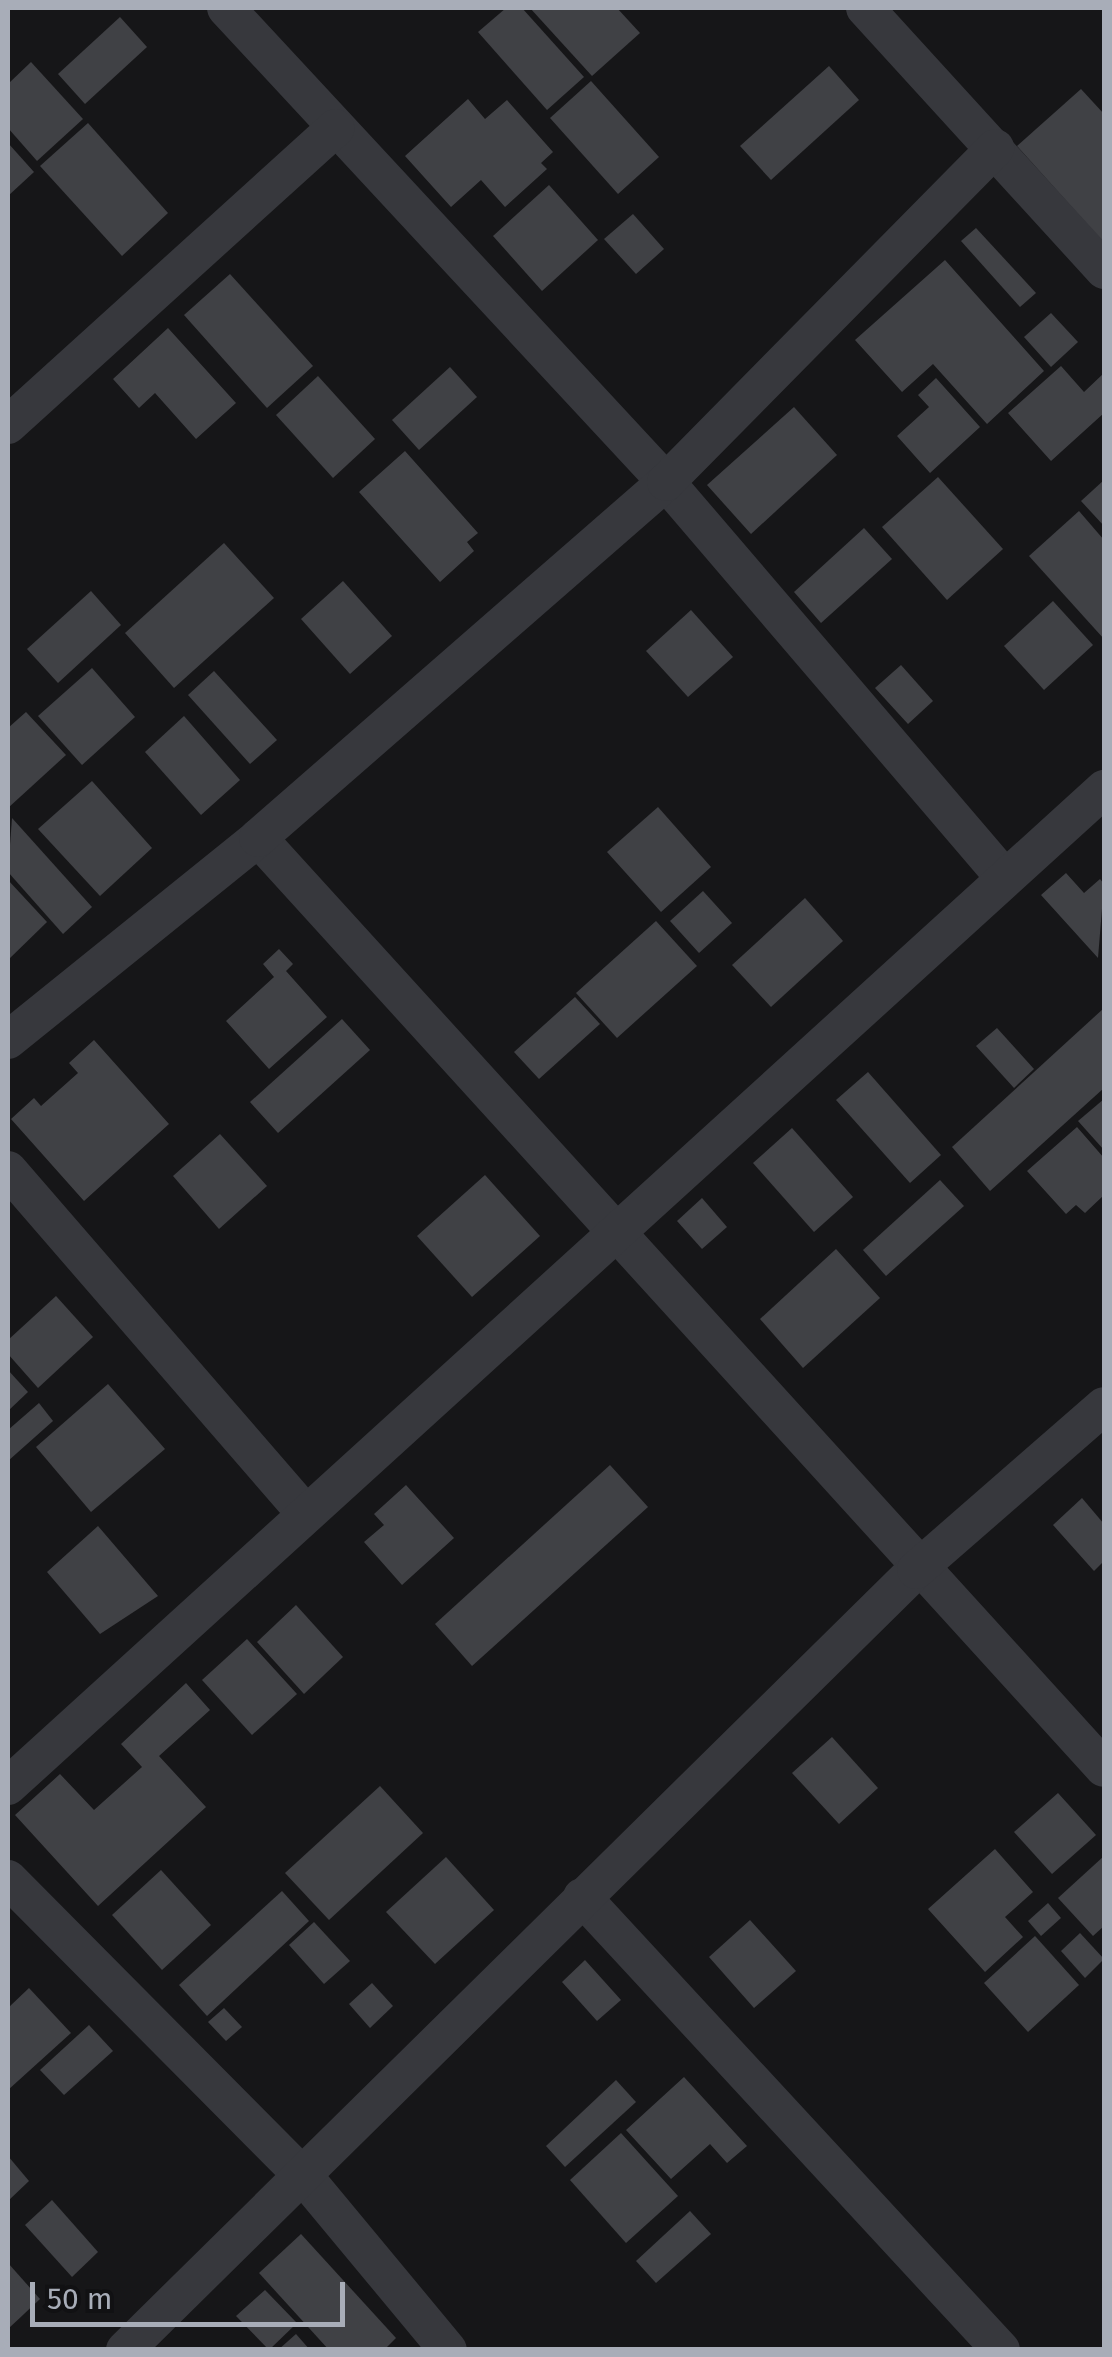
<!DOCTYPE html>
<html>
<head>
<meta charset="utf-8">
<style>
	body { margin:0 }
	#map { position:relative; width:1112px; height:2357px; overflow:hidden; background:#161618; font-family:"Fira Sans",sans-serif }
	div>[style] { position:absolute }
	.building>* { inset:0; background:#404145 }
	.minor>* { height:38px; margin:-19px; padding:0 19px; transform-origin:19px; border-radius:19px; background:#37383d }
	span { translate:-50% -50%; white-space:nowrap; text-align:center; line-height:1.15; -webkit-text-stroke:9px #111113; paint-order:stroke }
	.frame { position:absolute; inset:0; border:10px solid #a8adb8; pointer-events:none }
	.scale { position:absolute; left:30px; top:2282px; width:315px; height:45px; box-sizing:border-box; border:5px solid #a8adb8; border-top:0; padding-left:12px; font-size:30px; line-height:35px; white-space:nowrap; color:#a8adb8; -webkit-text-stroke:8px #111113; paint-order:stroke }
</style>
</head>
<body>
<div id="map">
	<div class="building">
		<i style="clip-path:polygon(506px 8px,522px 8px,584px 77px,547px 110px,478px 32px)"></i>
		<i style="clip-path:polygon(530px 8px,617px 8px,640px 33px,592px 76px)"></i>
		<i style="clip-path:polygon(120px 17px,147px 47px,85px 104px,58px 74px)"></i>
		<i style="clip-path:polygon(31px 62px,83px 119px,37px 161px,8px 128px,8px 84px)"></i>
		<i style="clip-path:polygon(829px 66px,859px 100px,771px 180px,740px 146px)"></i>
		<i style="clip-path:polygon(591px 81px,659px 157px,618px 194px,550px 118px)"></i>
		<i style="clip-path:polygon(1081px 89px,1104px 114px,1104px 243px,1017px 146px)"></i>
		<i style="clip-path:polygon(468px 99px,485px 119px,507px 100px,553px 152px,541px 163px,547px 169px,505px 207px,481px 180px,451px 207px,405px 156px)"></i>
		<i style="clip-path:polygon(88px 123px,168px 213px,122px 256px,40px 166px)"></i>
		<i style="clip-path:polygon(8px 143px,34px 172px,8px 196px)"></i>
		<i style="clip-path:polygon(549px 185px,598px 240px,542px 291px,493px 236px)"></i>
		<i style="clip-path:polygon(633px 214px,664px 249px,636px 274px,604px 239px)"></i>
		<i style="clip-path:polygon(976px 228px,1036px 293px,1020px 307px,961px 241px)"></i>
		<i style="clip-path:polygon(945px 260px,1044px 371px,987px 424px,933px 364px,902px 392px,855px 340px)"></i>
		<i style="clip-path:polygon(230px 274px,313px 366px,267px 408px,184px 315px)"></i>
		<i style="clip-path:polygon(1051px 313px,1078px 342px,1051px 367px,1024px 337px)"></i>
		<i style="clip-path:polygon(168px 328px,236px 403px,196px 439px,155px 393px,139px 408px,113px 379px)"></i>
		<i style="clip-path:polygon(1061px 366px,1084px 392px,1104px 373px,1104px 413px,1051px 461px,1008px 413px)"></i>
		<i style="clip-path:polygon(450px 367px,477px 397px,419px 450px,392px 420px)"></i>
		<i style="clip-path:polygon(318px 376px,375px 439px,333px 478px,276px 415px)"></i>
		<i style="clip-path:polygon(936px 378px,980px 427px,930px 473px,897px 436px,929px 407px,918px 395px)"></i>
		<i style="clip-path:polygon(794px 407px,837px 455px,751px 534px,707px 485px)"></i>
		<i style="clip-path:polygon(405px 451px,478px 533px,467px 542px,474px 551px,440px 582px,359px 492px)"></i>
		<i style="clip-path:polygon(938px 477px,1003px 549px,947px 600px,882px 527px)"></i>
		<i style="clip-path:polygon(1104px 480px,1104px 526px,1081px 501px)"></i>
		<i style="clip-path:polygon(1079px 511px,1104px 540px,1104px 639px,1029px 556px)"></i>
		<i style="clip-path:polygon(864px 528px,892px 559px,821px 623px,794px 592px)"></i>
		<i style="clip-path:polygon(224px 543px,274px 598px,174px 688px,125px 633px)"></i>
		<i style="clip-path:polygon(343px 581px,392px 636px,350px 674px,301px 619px)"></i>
		<i style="clip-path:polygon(91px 591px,121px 625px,58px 683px,27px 649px)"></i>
		<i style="clip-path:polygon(1053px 601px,1093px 645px,1044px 690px,1004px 646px)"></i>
		<i style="clip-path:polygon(691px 610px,733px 657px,688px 697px,646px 651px)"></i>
		<i style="clip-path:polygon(901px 665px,933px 701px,908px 724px,875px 688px)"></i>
		<i style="clip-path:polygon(92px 668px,135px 717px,82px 765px,38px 716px)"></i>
		<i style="clip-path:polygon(214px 671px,277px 740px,250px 764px,188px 695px)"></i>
		<i style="clip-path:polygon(26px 712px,66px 755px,8px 808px,8px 728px)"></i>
		<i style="clip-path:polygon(184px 716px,240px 780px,201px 815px,145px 752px)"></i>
		<i style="clip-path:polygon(92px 781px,152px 848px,100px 896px,38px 829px)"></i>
		<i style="clip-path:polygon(658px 807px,711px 867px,661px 912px,607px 852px)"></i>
		<i style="clip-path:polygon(12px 818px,92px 907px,63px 934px,8px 872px)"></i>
		<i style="clip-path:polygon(1066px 873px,1084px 893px,1100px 879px,1104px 884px,1098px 958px,1041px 895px)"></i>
		<i style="clip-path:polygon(8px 880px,47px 922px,8px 960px)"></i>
		<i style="clip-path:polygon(703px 891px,732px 923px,699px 953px,670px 921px)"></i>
		<i style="clip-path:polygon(805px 898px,843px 941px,771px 1007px,732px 965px)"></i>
		<i style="clip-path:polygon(656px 921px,697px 966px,617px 1038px,576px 993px)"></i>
		<i style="clip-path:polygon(279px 949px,293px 964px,286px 971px,327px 1017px,269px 1069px,226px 1021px,274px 977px,263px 964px)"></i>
		<i style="clip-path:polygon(575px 997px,600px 1024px,539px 1079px,514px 1052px)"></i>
		<i style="clip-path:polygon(1104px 1008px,1104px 1088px,990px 1191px,952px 1147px)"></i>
		<i style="clip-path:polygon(342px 1019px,370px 1050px,278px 1133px,250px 1102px)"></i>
		<i style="clip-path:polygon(997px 1028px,1034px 1069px,1014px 1088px,976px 1046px)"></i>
		<i style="clip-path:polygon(94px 1040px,169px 1124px,84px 1201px,11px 1119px,34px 1098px,41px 1106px,78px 1073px,69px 1063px)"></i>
		<i style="clip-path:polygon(868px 1072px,941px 1155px,910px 1183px,836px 1100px)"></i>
		<i style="clip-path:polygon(1104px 1099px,1104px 1150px,1078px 1121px)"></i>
		<i style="clip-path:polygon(1077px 1127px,1104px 1158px,1104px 1195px,1085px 1213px,1076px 1205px,1066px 1214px,1027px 1171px)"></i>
		<i style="clip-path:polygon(792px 1128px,853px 1197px,814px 1232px,753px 1163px)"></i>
		<i style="clip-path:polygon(220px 1134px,267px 1186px,219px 1229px,173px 1176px)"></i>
		<i style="clip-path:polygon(485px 1175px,540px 1236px,472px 1297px,417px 1236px)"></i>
		<i style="clip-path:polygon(940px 1180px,964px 1206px,886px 1276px,863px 1250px)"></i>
		<i style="clip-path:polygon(702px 1198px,727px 1227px,702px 1249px,677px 1221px)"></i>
		<i style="clip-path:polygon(836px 1249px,880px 1298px,803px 1368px,760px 1319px)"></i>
		<i style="clip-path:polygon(56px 1296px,93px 1337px,38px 1388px,8px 1354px,8px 1340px)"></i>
		<i style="clip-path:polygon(8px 1370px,28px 1392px,8px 1411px)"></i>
		<i style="clip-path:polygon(108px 1384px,165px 1449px,91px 1512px,36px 1447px)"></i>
		<i style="clip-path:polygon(39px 1403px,53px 1421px,8px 1461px,8px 1430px)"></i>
		<i style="clip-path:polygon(610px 1465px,648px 1507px,472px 1666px,435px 1624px)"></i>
		<i style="clip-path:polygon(406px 1485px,454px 1538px,402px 1585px,364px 1542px,384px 1525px,374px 1514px)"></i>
		<i style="clip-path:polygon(1082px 1498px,1104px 1524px,1104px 1561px,1094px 1571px,1053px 1525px)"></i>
		<i style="clip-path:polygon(98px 1526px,158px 1596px,100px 1634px,47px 1572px)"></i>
		<i style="clip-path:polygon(296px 1605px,343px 1657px,304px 1694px,257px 1642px)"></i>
		<i style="clip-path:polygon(247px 1639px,297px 1694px,252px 1735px,202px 1680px)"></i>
		<i style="clip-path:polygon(186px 1683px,210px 1710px,159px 1756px,206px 1807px,98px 1906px,15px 1815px,60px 1774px,94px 1810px,142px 1767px,121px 1744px)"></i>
		<i style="clip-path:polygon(832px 1737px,878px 1788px,839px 1824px,792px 1773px)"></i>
		<i style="clip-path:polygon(380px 1786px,423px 1833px,329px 1920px,285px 1873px)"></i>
		<i style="clip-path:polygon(1058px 1793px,1096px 1835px,1052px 1874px,1014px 1832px)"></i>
		<i style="clip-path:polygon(995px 1849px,1033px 1892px,1005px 1917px,1023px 1937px,985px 1972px,928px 1909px)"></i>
		<i style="clip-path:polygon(1104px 1856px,1104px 1926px,1093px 1936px,1058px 1898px)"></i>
		<i style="clip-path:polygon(446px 1857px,494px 1910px,435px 1964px,386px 1912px)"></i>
		<i style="clip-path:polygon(161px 1870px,211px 1925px,162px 1970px,112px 1915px)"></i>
		<i style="clip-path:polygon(282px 1891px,309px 1921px,207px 2016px,179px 1985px)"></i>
		<i style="clip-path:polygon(1048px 1903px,1061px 1918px,1041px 1936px,1028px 1921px)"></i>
		<i style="clip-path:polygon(750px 1920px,796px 1971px,754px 2008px,709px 1957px)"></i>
		<i style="clip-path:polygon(314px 1922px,350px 1961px,324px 1984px,289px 1945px)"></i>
		<i style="clip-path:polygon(1080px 1933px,1104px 1959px,1085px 1978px,1061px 1951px)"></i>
		<i style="clip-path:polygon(1035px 1936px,1079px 1985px,1028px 2032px,984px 1983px)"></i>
		<i style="clip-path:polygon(585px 1960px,621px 2000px,597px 2021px,562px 1982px)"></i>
		<i style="clip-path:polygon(372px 1983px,393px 2006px,370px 2028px,349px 2004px)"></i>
		<i style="clip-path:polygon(29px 1988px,71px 2033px,8px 2090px,8px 2008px)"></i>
		<i style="clip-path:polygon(224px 2008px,242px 2027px,226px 2041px,208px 2022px)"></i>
		<i style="clip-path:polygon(89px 2025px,113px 2051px,64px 2095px,40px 2070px)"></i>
		<i style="clip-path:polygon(684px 2077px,747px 2146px,727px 2163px,710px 2144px,671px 2179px,626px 2130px)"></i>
		<i style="clip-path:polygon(616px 2080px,636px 2102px,565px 2167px,546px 2146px)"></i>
		<i style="clip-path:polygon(621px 2133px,678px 2196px,626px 2243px,570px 2180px)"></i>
		<i style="clip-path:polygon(8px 2156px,29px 2181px,8px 2201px)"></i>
		<i style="clip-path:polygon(52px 2200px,98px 2252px,72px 2277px,25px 2225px)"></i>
		<i style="clip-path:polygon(690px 2211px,711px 2234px,656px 2283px,636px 2261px)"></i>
		<i style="clip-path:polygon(301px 2234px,396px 2338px,384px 2350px,329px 2350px,259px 2273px)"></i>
		<i style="clip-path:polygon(8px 2263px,40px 2299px,8px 2329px)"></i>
		<i style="clip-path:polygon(265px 2290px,297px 2323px,269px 2350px,236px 2316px)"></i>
		<i style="clip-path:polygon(296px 2334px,310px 2350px,278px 2350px)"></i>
	</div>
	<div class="minor">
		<i style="left:226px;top:8px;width:647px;rotate:47.13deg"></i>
		<i style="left:666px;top:482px;width:520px;rotate:49.45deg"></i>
		<i style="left:865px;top:8px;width:355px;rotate:47.6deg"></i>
		<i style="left:8px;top:425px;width:442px;rotate:-42.2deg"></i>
		<i style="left:258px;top:838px;width:1257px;rotate:47.71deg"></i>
		<i style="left:8px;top:1040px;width:321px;rotate:-38.9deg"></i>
		<i style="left:258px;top:838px;width:541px;rotate:-41.11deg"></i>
		<i style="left:666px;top:482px;width:469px;rotate:-45.4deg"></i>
		<i style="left:8px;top:1170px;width:450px;rotate:49.1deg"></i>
		<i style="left:8px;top:1786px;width:1482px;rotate:-42.29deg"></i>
		<i style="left:8px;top:1879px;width:423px;rotate:45.2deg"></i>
		<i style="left:306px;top:2179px;width:222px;rotate:50.3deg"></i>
		<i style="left:582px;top:1897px;width:617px;rotate:47.23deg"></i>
		<i style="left:125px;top:2350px;width:1111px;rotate:-44.6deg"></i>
		<i style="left:916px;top:1570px;width:249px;rotate:-41.1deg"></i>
	</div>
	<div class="frame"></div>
	<div class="scale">50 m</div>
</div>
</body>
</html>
